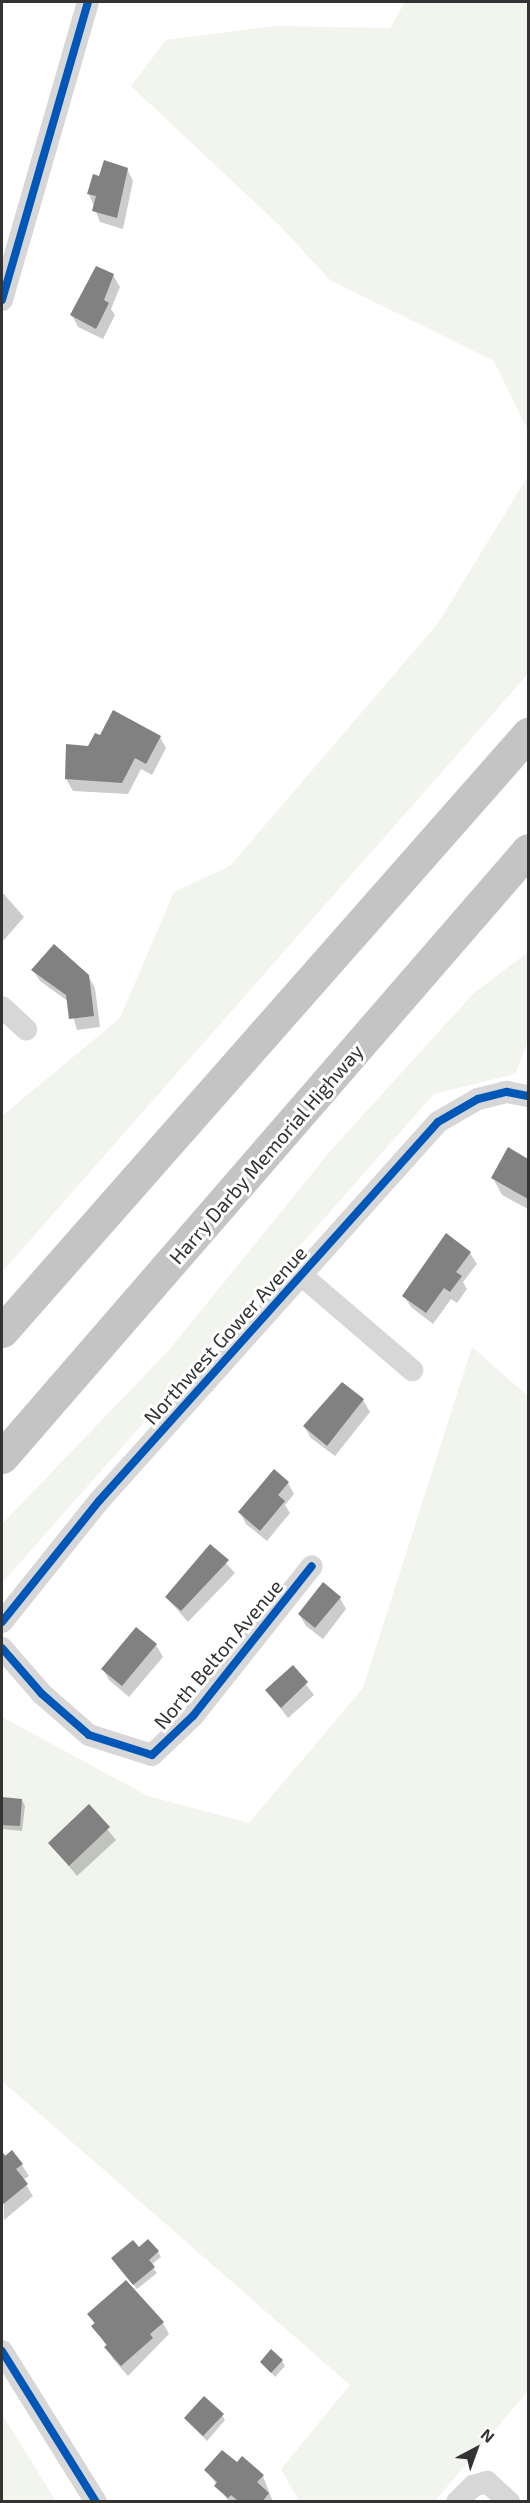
<!DOCTYPE html>
<html>
<head>
<meta charset="utf-8">
<style>
	body { margin:0 }
	#map { position:relative; width:530px; height:2503px; overflow:hidden; background:#fff; font-family:"Exo 2",sans-serif }
	div>[style] { position:absolute }
	.green>* { inset:0; background:#f1f5ed }
	.shadow>* { inset:0; background:#0003 }
	.building>* { inset:0; background:#818181 }
	.minor>* { height:22px; margin:-11px; padding:0 11px; transform-origin:11px; border-radius:11px; background:#d7d7d7 }
	.motorway>* { height:33px; margin:-16.5px; padding:0 16.5px; transform-origin:16.5px; border-radius:16.5px; background:#c4c4c4 }
	.cycleway>* { height:8px; margin:-4px; padding:0 4px; transform-origin:4px; border-radius:4px; background:#0057b8 }
	span { translate:-50% -50%; white-space:nowrap; text-align:center; line-height:1.15; -webkit-text-stroke:6px #fff; paint-order:stroke }
	.street-label { font-size:20px; color:#333 }
	.frame { position:absolute; inset:0; border:3px solid #333; pointer-events:none }
	.north { position:absolute; left:446px; top:2419px; width:60px; height:60px; -webkit-text-stroke:4px #fff; paint-order:stroke; rotate:41deg; font-size:16px; font-weight:700; line-height:24px; text-align:center; color:#333 }
	.north::after { content:''; display:block; margin:auto; width:21px; height:27px; background:#333; clip-path:polygon(50% 0,100% 100%,50% 72%,0 100%) }
</style>
</head>
<body>
<div id="map">
	<div class="green">
		<i style="clip-path:polygon(405px 2px,528px 2px,528px 431px,494px 361px,330px 280px,280px 226px,131px 86px,166px 40px,274px 26px,390px 28px)"></i>
		<i style="clip-path:polygon(528px 476px,528px 674px,2px 1272px,2px 1116px,120px 1018px,174px 892px,230px 866px,380px 691px,438px 623px)"></i>
		<i style="clip-path:polygon(528px 952px,528px 1042px,515px 1074px,434px 1094px,2px 1583px,2px 1524px,169px 1350px,332px 1149px,474px 993px)"></i>
		<i style="clip-path:polygon(472px 1347px,528px 1396px,528px 2391px,435px 2501px,299px 2501px,281px 2469px,350px 2385px,2px 2081px,2px 1717px,148px 1796px,249px 1823px,363px 1688px)"></i>
		<i style="clip-path:polygon(2px 2414px,56px 2501px,2px 2501px)"></i>
	</div>
	<div class="shadow">
		<i style="clip-path:polygon(127px 169px,133px 181px,123px 229px,100px 222px,89px 194px,101px 177px)"></i>
		<i style="clip-path:polygon(113px 275px,120px 287px,111px 309px,115px 315px,103px 339px,78px 327px,72px 315px)"></i>
		<i style="clip-path:polygon(160px 737px,166px 748px,152px 775px,141px 769px,128px 794px,73px 791px,66px 779px,89px 747px)"></i>
		<i style="clip-path:polygon(2px 892px,24px 917px,4px 940px,2px 938px)"></i>
		<i style="clip-path:polygon(33px 970px,88px 976px,95px 988px,100px 1027px,77px 1030px,69px 1002px,40px 981px)"></i>
		<i style="clip-path:polygon(508px 1149px,528px 1160px,528px 1209px,502px 1195px,493px 1178px)"></i>
		<i style="clip-path:polygon(470px 1253px,477px 1264px,463px 1282px,467px 1289px,457px 1303px,451px 1299px,433px 1324px,411px 1307px,404px 1296px)"></i>
		<i style="clip-path:polygon(343px 1384px,363px 1400px,370px 1412px,335px 1456px,311px 1438px,304px 1426px)"></i>
		<i style="clip-path:polygon(288px 1483px,294px 1494px,285px 1505px,290px 1513px,267px 1541px,246px 1524px,240px 1512px)"></i>
		<i style="clip-path:polygon(210px 1546px,235px 1573px,188px 1622px,166px 1597px)"></i>
		<i style="clip-path:polygon(340px 1598px,346px 1609px,323px 1639px,306px 1626px,299px 1614px)"></i>
		<i style="clip-path:polygon(156px 1645px,163px 1657px,129px 1697px,109px 1680px,103px 1669px)"></i>
		<i style="clip-path:polygon(293px 1667px,314px 1695px,288px 1718px,267px 1691px)"></i>
		<i style="clip-path:polygon(2px 1798px,22px 1800px,25px 1806px,22px 1831px,2px 1829px)"></i>
		<i style="clip-path:polygon(89px 1807px,116px 1840px,77px 1876px,50px 1843px)"></i>
		<i style="clip-path:polygon(2px 2153px,22px 2165px,29px 2176px,23px 2180px,33px 2196px,4px 2220px)"></i>
		<i style="clip-path:polygon(138px 2249px,158px 2252px,161px 2257px,151px 2265px,157px 2273px,137px 2289px,116px 2264px)"></i>
		<i style="clip-path:polygon(89px 2314px,163px 2323px,169px 2334px,128px 2376px,113px 2359px)"></i>
		<i style="clip-path:polygon(282px 2361px,285px 2366px,275px 2377px,262px 2362px)"></i>
		<i style="clip-path:polygon(222px 2415px,225px 2420px,207px 2441px,185px 2419px)"></i>
		<i style="clip-path:polygon(237px 2464px,263px 2476px,273px 2502px,229px 2502px,206px 2470px)"></i>
	</div>
	<div class="building">
		<i style="clip-path:polygon(104px 160px,128px 168px,117px 218px,92px 211px,96px 196px,87px 194px,93px 174px,99px 176px)"></i>
		<i style="clip-path:polygon(96px 266px,114px 274px,104px 300px,109px 303px,96px 329px,70px 315px)"></i>
		<i style="clip-path:polygon(113px 710px,161px 736px,146px 764px,135px 758px,122px 783px,65px 779px,66px 744px,88px 746px,95px 733px,100px 735px)"></i>
		<i style="clip-path:polygon(54px 944px,89px 975px,94px 1016px,69px 1019px,66px 995px,31px 970px)"></i>
		<i style="clip-path:polygon(508px 1147px,528px 1159px,528px 1199px,491px 1178px)"></i>
		<i style="clip-path:polygon(446px 1233px,471px 1252px,456px 1272px,462px 1276px,450px 1292px,444px 1288px,426px 1313px,402px 1296px)"></i>
		<i style="clip-path:polygon(342px 1382px,364px 1399px,327px 1446px,303px 1426px)"></i>
		<i style="clip-path:polygon(274px 1469px,289px 1482px,278px 1495px,285px 1501px,260px 1531px,238px 1512px)"></i>
		<i style="clip-path:polygon(210px 1544px,229px 1560px,181px 1611px,165px 1597px)"></i>
		<i style="clip-path:polygon(323px 1582px,341px 1597px,315px 1628px,298px 1614px)"></i>
		<i style="clip-path:polygon(136px 1627px,157px 1644px,122px 1686px,101px 1669px)"></i>
		<i style="clip-path:polygon(293px 1665px,308px 1682px,281px 1708px,265px 1690px)"></i>
		<i style="clip-path:polygon(2px 1797px,22px 1799px,20px 1826px,2px 1825px)"></i>
		<i style="clip-path:polygon(89px 1804px,110px 1827px,69px 1866px,48px 1843px)"></i>
		<i style="clip-path:polygon(12px 2150px,23px 2164px,16px 2169px,28px 2184px,2px 2205px,2px 2151px,5px 2156px)"></i>
		<i style="clip-path:polygon(148px 2239px,159px 2251px,149px 2260px,155px 2267px,133px 2285px,111px 2258px,133px 2240px,139px 2247px)"></i>
		<i style="clip-path:polygon(126px 2280px,164px 2322px,150px 2334px,153px 2338px,121px 2366px,104px 2347px,107px 2345px,91px 2326px,95px 2323px,87px 2314px)"></i>
		<i style="clip-path:polygon(271px 2349px,283px 2360px,271px 2373px,260px 2362px)"></i>
		<i style="clip-path:polygon(204px 2396px,224px 2414px,203px 2436px,184px 2418px)"></i>
		<i style="clip-path:polygon(222px 2450px,237px 2462px,242px 2456px,264px 2475px,257px 2482px,269px 2493px,262px 2502px,239px 2502px,231px 2495px,228px 2498px,214px 2486px,217px 2482px,204px 2470px)"></i>
	</div>
	<div class="minor">
		<i style="left:2px;top:300px;width:310px;rotate:-73.9deg"></i>
		<i style="left:2px;top:1007px;width:33px;rotate:43deg"></i>
		<i style="left:300px;top:1274px;width:148px;rotate:40.6deg"></i>
		<i style="left:2px;top:1622px;width:155px;rotate:-51.3deg"></i>
		<i style="left:99px;top:1501px;width:508px;rotate:-48.19deg"></i>
		<i style="left:438px;top:1122px;width:46px;rotate:-29.9deg"></i>
		<i style="left:478px;top:1099px;width:30px;rotate:-14deg"></i>
		<i style="left:507px;top:1092px;width:21px;rotate:11deg"></i>
		<i style="left:2px;top:1648px;width:61px;rotate:49deg"></i>
		<i style="left:42px;top:1694px;width:62px;rotate:41.1deg"></i>
		<i style="left:89px;top:1735px;width:66px;rotate:17.6deg"></i>
		<i style="left:152px;top:1755px;width:57px;rotate:-43.6deg"></i>
		<i style="left:193px;top:1716px;width:191px;rotate:-51.6deg"></i>
		<i style="left:2px;top:2351px;width:178px;rotate:58.1deg"></i>
		<i style="left:457px;top:2502px;width:23px;rotate:-45deg"></i>
		<i style="left:473px;top:2486px;width:15px;rotate:-16deg"></i>
		<i style="left:487px;top:2482px;width:30px;rotate:42deg"></i>
	</div>
	<div class="motorway">
		<i style="left:2px;top:1331px;width:796px;rotate:-48.62deg"></i>
		<i style="left:2px;top:1457px;width:803px;rotate:-49.09deg"></i>
	</div>
	<div class="cycleway">
		<i style="left:2px;top:300px;width:310px;rotate:-73.9deg"></i>
		<i style="left:2px;top:1622px;width:155px;rotate:-51.3deg"></i>
		<i style="left:99px;top:1501px;width:508px;rotate:-48.19deg"></i>
		<i style="left:438px;top:1122px;width:46px;rotate:-29.9deg"></i>
		<i style="left:478px;top:1099px;width:30px;rotate:-14deg"></i>
		<i style="left:507px;top:1092px;width:21px;rotate:11deg"></i>
		<i style="left:2px;top:1648px;width:61px;rotate:49deg"></i>
		<i style="left:42px;top:1694px;width:62px;rotate:41.1deg"></i>
		<i style="left:89px;top:1735px;width:66px;rotate:17.6deg"></i>
		<i style="left:152px;top:1755px;width:57px;rotate:-43.6deg"></i>
		<i style="left:193px;top:1716px;width:191px;rotate:-51.6deg"></i>
		<i style="left:2px;top:2351px;width:178px;rotate:58.1deg"></i>
	</div>
	<div class="street-label">
		<span style="left:266px;top:1154px;rotate:-49deg">Harry Darby Memorial Highway</span>
		<span style="left:225px;top:1335px;rotate:-48deg">Northwest Gower Avenue</span>
		<span style="left:218px;top:1654px;rotate:-50deg">North Belton Avenue</span>
	</div>
	<div class="frame"></div>
	<div class="north">N</div>
</div>
</body>
</html>
